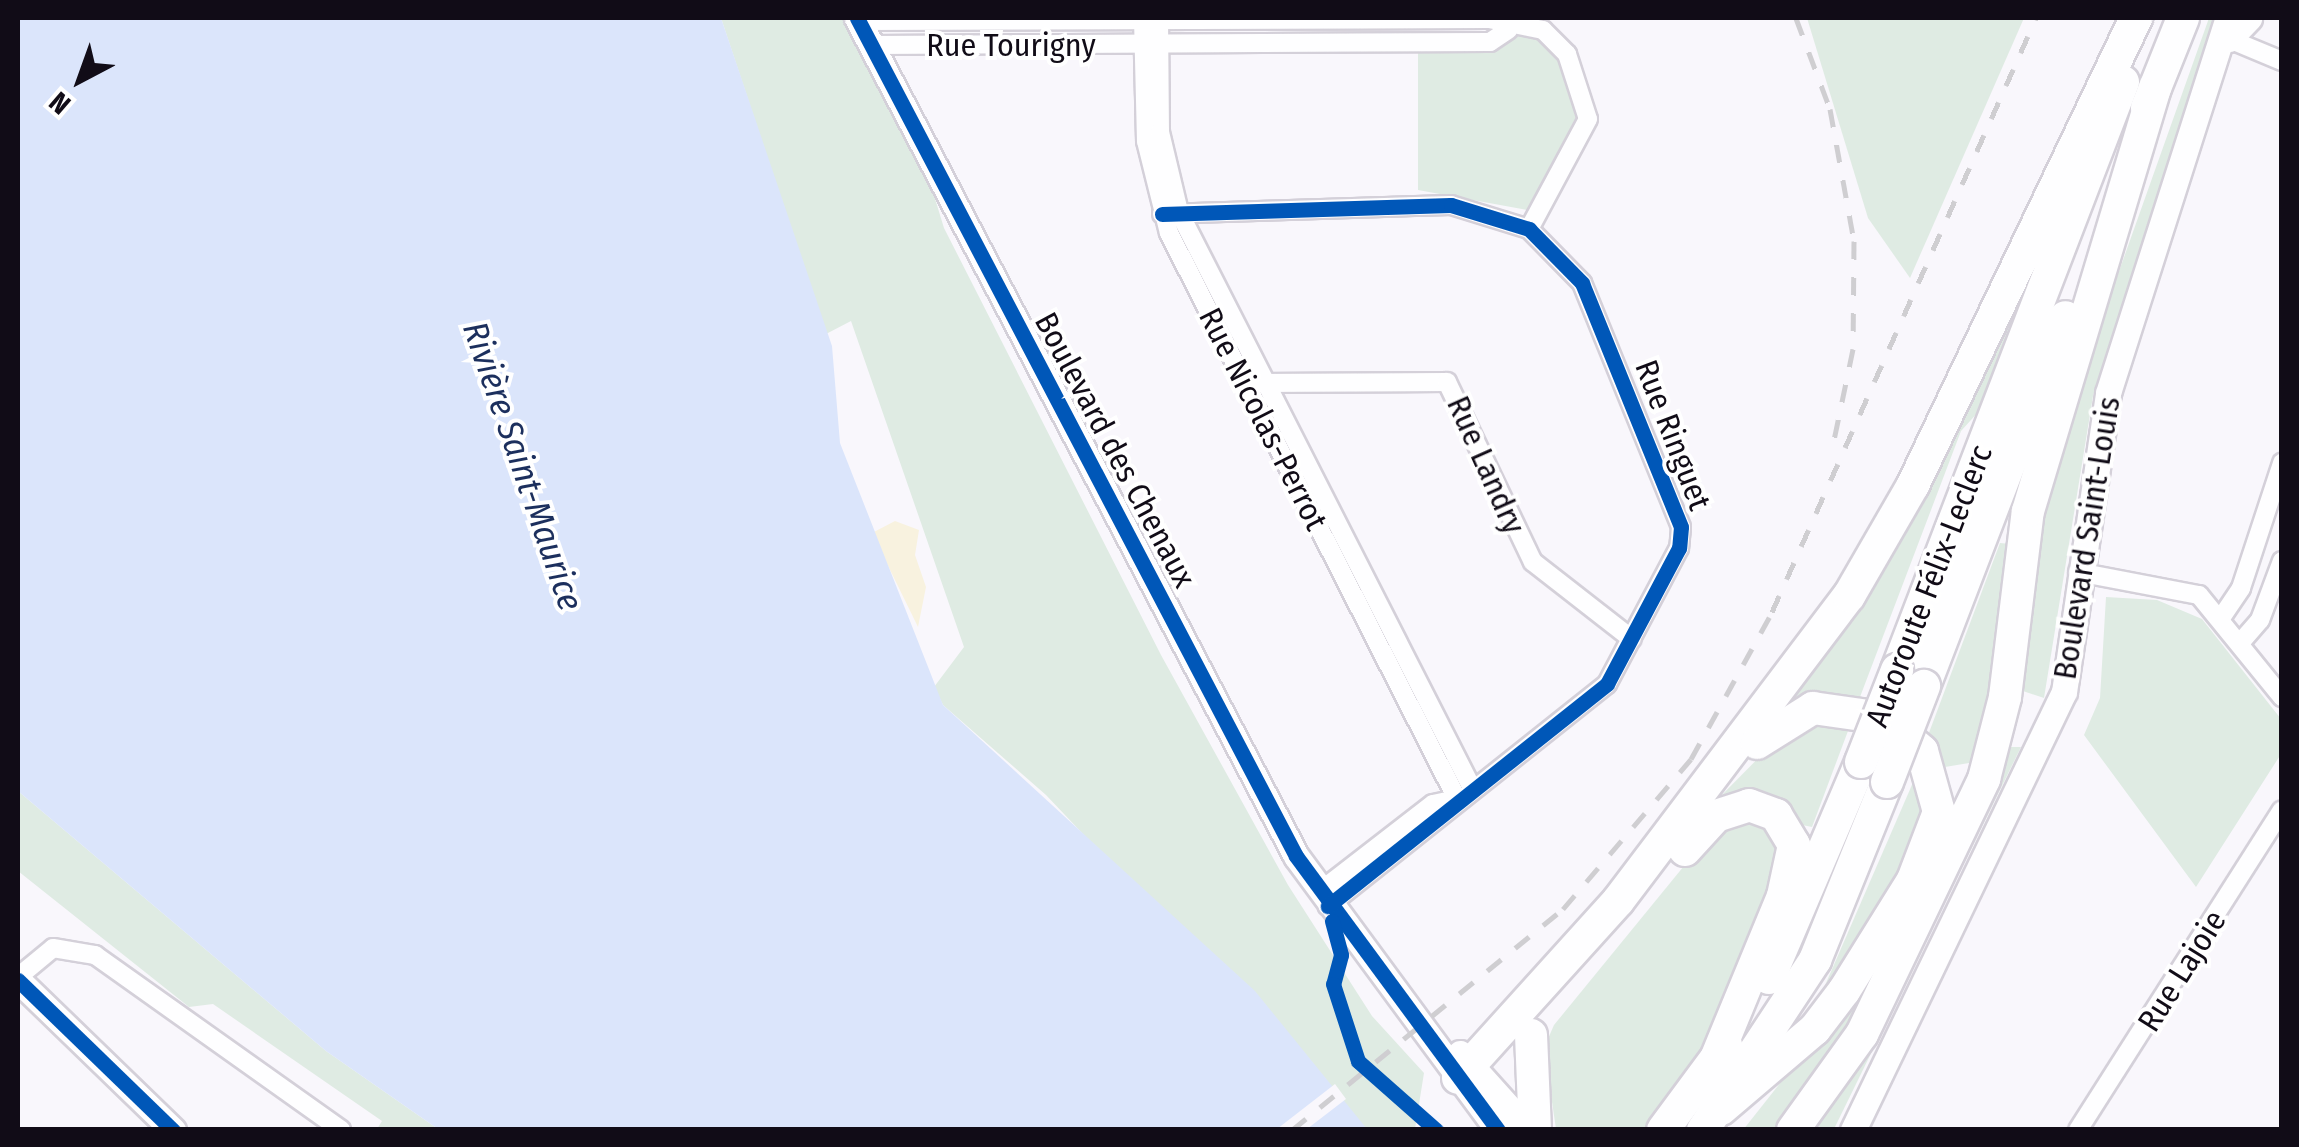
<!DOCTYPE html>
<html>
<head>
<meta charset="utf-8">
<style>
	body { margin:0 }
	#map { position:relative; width:2299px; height:1147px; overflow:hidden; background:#f9f7fc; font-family:"Fira Sans Condensed",sans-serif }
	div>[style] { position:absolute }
	.green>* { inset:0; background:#dfebe3 }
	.sand>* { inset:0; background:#f8f2df }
	.water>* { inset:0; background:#dbe5fb }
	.pier>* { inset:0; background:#f9f7fc }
	.roads { filter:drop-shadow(2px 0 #d4d0d9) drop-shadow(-2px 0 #d4d0d9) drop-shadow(0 2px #d4d0d9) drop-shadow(0 -2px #d4d0d9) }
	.street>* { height:18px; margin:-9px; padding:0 9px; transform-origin:9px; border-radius:9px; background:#fefeff }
	.secondary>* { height:25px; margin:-12.5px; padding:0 12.5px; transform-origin:12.5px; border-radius:12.5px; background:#fefeff }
	.highway>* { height:32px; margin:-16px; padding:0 16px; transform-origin:16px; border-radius:16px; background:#fefeff }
	.rail>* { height:5px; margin-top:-2.5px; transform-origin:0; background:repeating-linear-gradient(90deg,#cfced1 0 18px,transparent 0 36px) }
	.bridges { filter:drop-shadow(2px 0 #d4d0d9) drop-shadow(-2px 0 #d4d0d9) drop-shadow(0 2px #d4d0d9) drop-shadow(0 -2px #d4d0d9) }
	.highway-bridge>* { height:32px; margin:-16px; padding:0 16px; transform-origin:16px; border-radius:16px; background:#fefeff }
	.cycleway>* { height:15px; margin:-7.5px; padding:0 7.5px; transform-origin:7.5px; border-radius:7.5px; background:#0057b8 }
	span { translate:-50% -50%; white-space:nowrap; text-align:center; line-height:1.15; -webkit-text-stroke:8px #fff; paint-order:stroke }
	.street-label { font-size:32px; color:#110c17 }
	.water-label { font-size:35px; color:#1c2f5d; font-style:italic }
	.frame { position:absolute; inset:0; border:20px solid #110c17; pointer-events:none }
	.north { position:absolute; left:30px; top:30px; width:100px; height:100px; -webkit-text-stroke:8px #fff; paint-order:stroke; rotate:221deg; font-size:28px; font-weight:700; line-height:40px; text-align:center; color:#110c17 }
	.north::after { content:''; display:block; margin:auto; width:35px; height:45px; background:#110c17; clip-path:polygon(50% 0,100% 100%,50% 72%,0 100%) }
</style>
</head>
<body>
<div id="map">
	<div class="green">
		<i style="clip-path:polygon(721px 18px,863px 18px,905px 101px,944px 228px,1161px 655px,1288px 885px,1372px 1016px,1424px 1073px,1415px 1129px,1363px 1129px,1046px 795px,943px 705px,934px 687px,964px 647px,851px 321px,826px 334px)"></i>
		<i style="clip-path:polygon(1530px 18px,1545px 28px,1580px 110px,1527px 210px,1418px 190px,1418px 31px,1527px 32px)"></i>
		<i style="clip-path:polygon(1807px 18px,2024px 18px,1910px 278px,1868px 218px)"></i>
		<i style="clip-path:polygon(2209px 18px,2218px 18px,2093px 396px,2044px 698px,2017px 689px,2047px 474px)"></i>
		<i style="clip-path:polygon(2046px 242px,1980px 410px,1961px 431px,1860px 697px,1827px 693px,1788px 704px)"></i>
		<i style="clip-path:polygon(2000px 543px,2011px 544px,1981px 761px,1945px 767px,1927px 738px)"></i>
		<i style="clip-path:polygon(2106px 597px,2157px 600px,2202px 619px,2281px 719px,2281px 754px,2196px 887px,2084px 735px,2100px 698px)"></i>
		<i style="clip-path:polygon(1854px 715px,1812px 827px,1711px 806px,1787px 729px)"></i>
		<i style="clip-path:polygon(2007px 747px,2021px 747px,1834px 1129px,1825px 1129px,1813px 1124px)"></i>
		<i style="clip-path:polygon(1921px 764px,1930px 821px,1828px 992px,1823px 990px)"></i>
		<i style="clip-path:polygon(18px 791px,326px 1051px,438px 1129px,377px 1129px,382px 1121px,213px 1004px,189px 1007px,18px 871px)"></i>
		<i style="clip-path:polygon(1759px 814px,1787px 855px,1693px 1065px,1645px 1129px,1556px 1129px,1544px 1048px,1554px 1025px,1715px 828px)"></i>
		<i style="clip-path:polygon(1871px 968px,1869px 1004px,1781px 1129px,1743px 1130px)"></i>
	</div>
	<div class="sand">
		<i style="clip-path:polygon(895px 521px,919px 530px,915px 555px,926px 587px,918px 627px,872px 533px)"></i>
	</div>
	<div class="water">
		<i style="clip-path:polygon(18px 18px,721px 18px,832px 346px,840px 443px,943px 705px,1255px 991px,1367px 1129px,438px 1129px,326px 1051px,18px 791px)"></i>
	</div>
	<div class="pier">
		<i style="clip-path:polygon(1335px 1084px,1346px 1099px,1307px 1129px,1277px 1129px)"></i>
	</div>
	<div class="roads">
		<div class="street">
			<i style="left:1143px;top:18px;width:123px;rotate:88.6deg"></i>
			<i style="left:1146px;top:141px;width:95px;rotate:76deg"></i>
			<i style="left:1169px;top:233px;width:635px;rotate:63.03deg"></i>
			<i style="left:1159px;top:18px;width:114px;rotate:89.5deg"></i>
			<i style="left:1160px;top:132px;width:82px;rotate:76.6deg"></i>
			<i style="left:1179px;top:212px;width:646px;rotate:63.04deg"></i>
			<i style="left:858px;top:21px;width:631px;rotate:-0.18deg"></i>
			<i style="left:1489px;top:19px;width:55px;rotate:11.5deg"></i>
			<i style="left:1543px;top:30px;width:34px;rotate:45deg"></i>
			<i style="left:1567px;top:54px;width:68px;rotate:72.1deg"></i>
			<i style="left:1588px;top:119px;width:125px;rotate:118.2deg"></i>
			<i style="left:2229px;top:39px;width:57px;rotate:22.5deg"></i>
			<i style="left:871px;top:45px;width:619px;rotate:-0.28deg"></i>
			<i style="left:1490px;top:42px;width:22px;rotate:-34deg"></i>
			<i style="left:1162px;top:214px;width:289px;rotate:-1.8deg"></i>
			<i style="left:1451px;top:205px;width:82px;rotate:17.1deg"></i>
			<i style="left:1529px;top:229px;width:76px;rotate:45.5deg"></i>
			<i style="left:1582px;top:283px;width:263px;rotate:67.9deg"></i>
			<i style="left:1681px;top:527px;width:21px;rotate:95deg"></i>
			<i style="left:1679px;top:548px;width:154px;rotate:117.9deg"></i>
			<i style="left:1607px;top:684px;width:357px;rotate:141.5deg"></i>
			<i style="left:1256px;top:383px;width:191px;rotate:-0.3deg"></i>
			<i style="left:1447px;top:382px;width:199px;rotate:64.5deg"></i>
			<i style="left:1533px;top:562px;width:125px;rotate:37.9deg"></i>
			<i style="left:2078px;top:572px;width:123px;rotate:10.8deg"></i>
			<i style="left:2199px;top:595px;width:132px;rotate:50.9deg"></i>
			<i style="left:2221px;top:618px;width:36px;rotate:-56deg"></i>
			<i style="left:2241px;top:588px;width:132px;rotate:-71.8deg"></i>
			<i style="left:2240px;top:643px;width:30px;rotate:-49deg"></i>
			<i style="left:2260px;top:620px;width:63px;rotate:-69.6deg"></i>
			<i style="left:1319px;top:892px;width:144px;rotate:-37.7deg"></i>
			<i style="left:1433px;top:804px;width:25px;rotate:-12deg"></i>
			<i style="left:18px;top:977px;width:45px;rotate:-39.6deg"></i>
			<i style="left:53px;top:948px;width:43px;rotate:9.5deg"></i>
			<i style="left:95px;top:955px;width:302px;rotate:35.4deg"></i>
			<i style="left:2078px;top:1130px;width:379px;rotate:-57.5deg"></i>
		</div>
		<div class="secondary">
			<i style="left:857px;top:18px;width:946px;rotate:62.35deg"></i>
			<i style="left:1296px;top:856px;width:340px;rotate:53.6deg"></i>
			<i style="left:2229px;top:39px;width:29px;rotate:-46deg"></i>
			<i style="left:18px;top:980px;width:216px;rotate:44.1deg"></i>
			<i style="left:1460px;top:1053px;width:103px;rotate:48.1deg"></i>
			<i style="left:1853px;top:1130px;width:486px;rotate:-64.3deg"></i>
			<i style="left:2064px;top:692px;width:302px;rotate:-81.6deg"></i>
			<i style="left:2108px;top:393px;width:394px;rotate:-72.3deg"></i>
		</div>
		<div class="highway">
			<i style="left:2147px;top:108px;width:97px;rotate:-68.2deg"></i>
			<i style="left:1897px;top:670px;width:630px;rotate:-68.98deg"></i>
			<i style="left:1924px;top:686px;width:395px;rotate:-69deg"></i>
			<i style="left:1685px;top:850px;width:46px;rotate:-47.6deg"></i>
			<i style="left:1716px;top:816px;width:35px;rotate:-18deg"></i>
			<i style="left:1749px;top:805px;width:29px;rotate:20deg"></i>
			<i style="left:1776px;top:815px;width:35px;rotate:59deg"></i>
			<i style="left:1794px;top:845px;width:52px;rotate:102.2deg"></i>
			<i style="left:1783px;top:896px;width:181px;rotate:112.4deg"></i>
			<i style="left:1769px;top:978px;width:235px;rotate:-66.9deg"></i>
			<i style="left:1531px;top:1035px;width:95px;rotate:87.6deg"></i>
			<i style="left:1458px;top:1078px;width:239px;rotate:-47.9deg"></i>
			<i style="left:1618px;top:901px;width:383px;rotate:-52.9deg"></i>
			<i style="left:1849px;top:596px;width:128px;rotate:-60deg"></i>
			<i style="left:1913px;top:485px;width:518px;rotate:-64.47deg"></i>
			<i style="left:1721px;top:1109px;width:123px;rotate:-40.4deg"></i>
			<i style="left:1815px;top:1029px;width:48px;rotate:-52.7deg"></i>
			<i style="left:1844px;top:991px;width:131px;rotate:-58.1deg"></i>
			<i style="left:1913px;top:880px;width:73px;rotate:-69.1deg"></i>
			<i style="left:1939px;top:812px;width:63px;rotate:-105.6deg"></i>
			<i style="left:1922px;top:751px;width:51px;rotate:-139.8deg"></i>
			<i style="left:1883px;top:718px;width:71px;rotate:-171.9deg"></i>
			<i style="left:1813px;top:708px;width:66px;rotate:148deg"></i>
			<i style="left:1663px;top:1130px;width:106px;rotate:-53.5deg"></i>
			<i style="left:1703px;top:1130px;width:204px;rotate:-56.6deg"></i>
			<i style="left:1815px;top:960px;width:192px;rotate:-68deg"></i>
			<i style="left:1793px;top:1130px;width:118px;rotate:-54.3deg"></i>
			<i style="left:1862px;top:1034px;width:283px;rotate:-64.4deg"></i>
			<i style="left:1984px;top:779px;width:85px;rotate:-75.6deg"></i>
			<i style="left:2005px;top:697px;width:187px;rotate:-83deg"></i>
			<i style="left:2028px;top:511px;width:443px;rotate:-73.3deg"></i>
		</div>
	</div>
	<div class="rail">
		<i style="left:1796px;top:18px;width:97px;rotate:69.5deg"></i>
		<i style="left:1830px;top:109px;width:134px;rotate:79.7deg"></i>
		<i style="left:1854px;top:241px;width:108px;rotate:90.5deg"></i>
		<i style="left:1853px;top:349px;width:98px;rotate:101.8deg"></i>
		<i style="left:1292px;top:1130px;width:350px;rotate:-39.2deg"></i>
		<i style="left:1563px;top:909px;width:197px;rotate:-49.5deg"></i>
		<i style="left:1691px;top:759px;width:168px;rotate:-61.1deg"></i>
		<i style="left:1772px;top:612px;width:650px;rotate:-66.04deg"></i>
	</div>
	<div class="bridges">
		<div class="highway-bridge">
			<i style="left:1861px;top:762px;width:99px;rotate:-68.6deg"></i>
			<i style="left:1887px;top:782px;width:103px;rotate:-68.9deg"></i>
		</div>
	</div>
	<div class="cycleway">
		<i style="left:857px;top:18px;width:946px;rotate:62.35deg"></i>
		<i style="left:1296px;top:856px;width:340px;rotate:53.6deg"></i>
		<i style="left:1162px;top:214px;width:289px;rotate:-1.8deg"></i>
		<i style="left:1451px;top:205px;width:82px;rotate:17.1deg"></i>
		<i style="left:1529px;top:229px;width:76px;rotate:45.5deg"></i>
		<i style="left:1582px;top:283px;width:263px;rotate:67.9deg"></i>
		<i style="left:1681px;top:527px;width:21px;rotate:95deg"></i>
		<i style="left:1679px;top:548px;width:154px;rotate:117.9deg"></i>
		<i style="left:1607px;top:684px;width:357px;rotate:141.5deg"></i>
		<i style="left:1332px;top:921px;width:35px;rotate:75deg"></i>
		<i style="left:1341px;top:955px;width:30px;rotate:105deg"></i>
		<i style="left:1333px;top:984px;width:81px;rotate:72deg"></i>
		<i style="left:1358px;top:1061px;width:104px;rotate:41.5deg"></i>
		<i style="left:18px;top:980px;width:216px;rotate:44.1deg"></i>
	</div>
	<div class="street-label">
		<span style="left:1011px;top:45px">Rue Tourigny</span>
		<span style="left:1263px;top:419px;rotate:63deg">Rue Nicolas-Perrot</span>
		<span style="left:1673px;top:435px;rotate:69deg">Rue Ringuet</span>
		<span style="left:1115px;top:450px;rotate:62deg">Boulevard des Chenaux</span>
		<span style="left:1486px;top:465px;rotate:66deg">Rue Landry</span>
		<span style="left:2087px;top:538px;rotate:-81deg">Boulevard Saint-Louis</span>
		<span style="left:1929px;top:586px;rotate:-69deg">Autoroute Félix-Leclerc</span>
		<span style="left:2182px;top:971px;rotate:-58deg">Rue Lajoie</span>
	</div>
	<div class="water-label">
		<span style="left:523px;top:466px;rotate:71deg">Rivière Saint-Maurice</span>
	</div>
	<div class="frame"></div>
	<div class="north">N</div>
</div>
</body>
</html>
